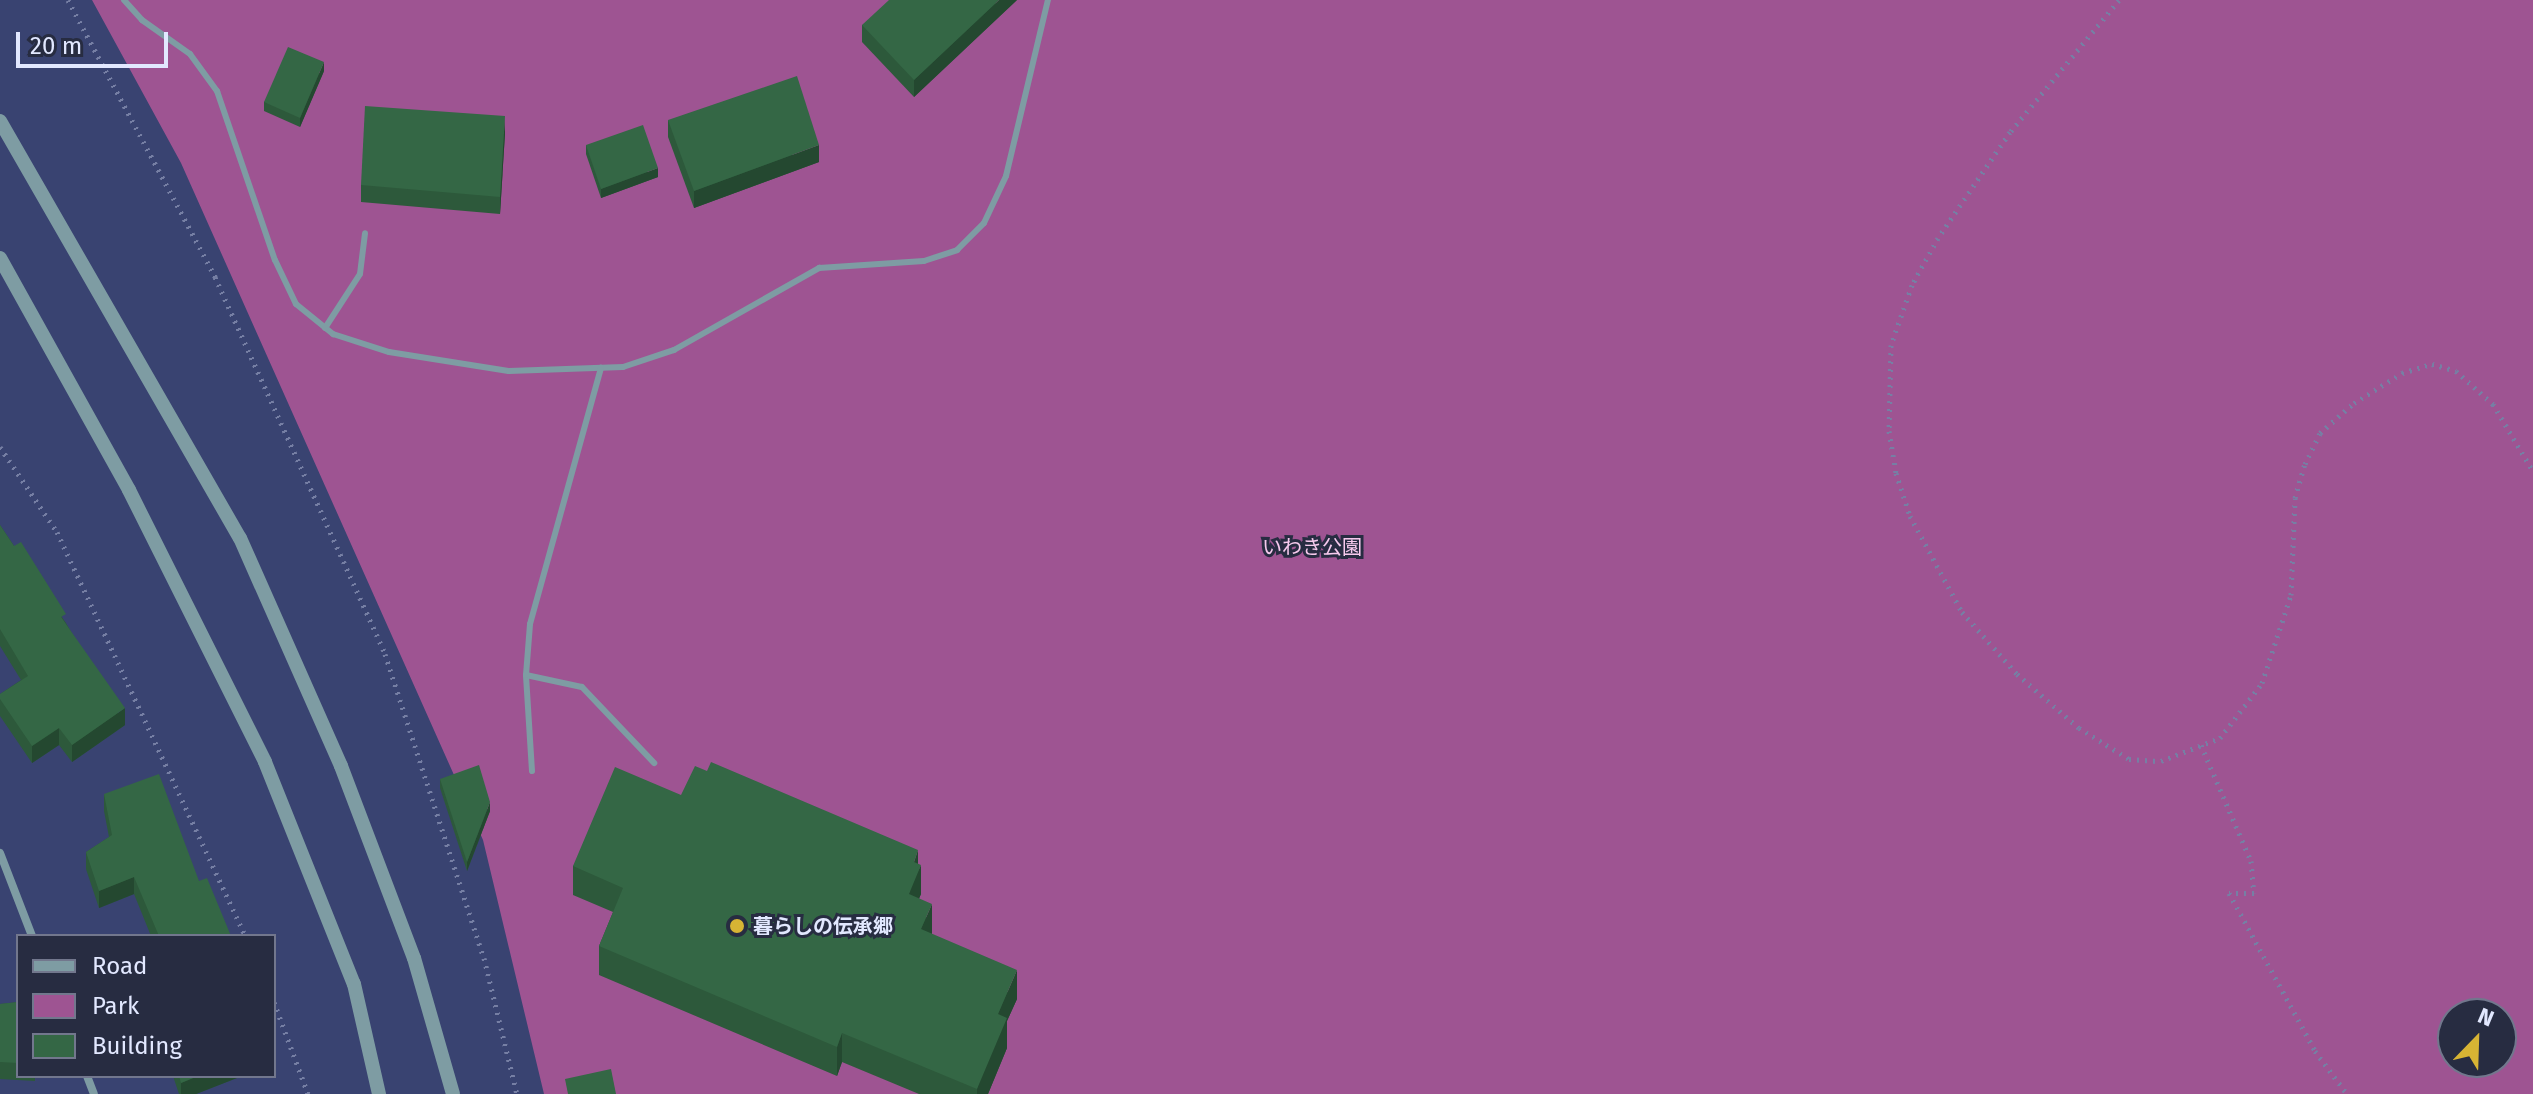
<!DOCTYPE html>
<html>
<head>
<meta charset="utf-8">
<style>
	body { margin:0 }
	#map { position:relative; width:2533px; height:1094px; overflow:hidden; background:#394371; font-family:"Fira Sans","Noto Sans JP",sans-serif }
	div>[style] { position:absolute }
	.green>* { inset:0; background:#9e5492 }
	.path>* { height:5px; margin-top:-2.5px; transform-origin:0; background:repeating-linear-gradient(90deg,#767fa4 0 2px,transparent 0 8px) }
	.service>* { height:6px; margin:-3px; padding:0 3px; transform-origin:3px; border-radius:3px; background:#7e9ca3 }
	.minor>* { height:8px; margin:-4px; padding:0 4px; transform-origin:4px; border-radius:4px; background:#7e9ca3 }
	.tertiary>* { height:14px; margin:-7px; padding:0 7px; transform-origin:7px; border-radius:7px; background:#7e9ca3 }
	.wall>* { inset:0; background:#2d593b }
	.shaded-wall>* { inset:0; background:#244830 }
	.building>* { inset:0; background:#346745 }
	.dots>* { width:22px; height:22px; translate:-50% -50%; box-sizing:border-box; border:4px solid #272c41; border-radius:50% }
	span { translate:-50% -50%; white-space:nowrap; text-align:center; line-height:1.15; -webkit-text-stroke:6px #272c41; paint-order:stroke }
	.park-label { font-size:20px; color:#f6c9ed }
	.poi-label { font-size:20px; color:#e2e8ff; font-weight:700 }
	.left { translate:0 -50%; text-align:left }
	.legend { position:absolute; left:16px; top:934px; width:260px; height:144px; box-sizing:border-box; background:#272c41; border:2px solid #72778d; margin:0; padding:10px 14px; list-style:none; font-size:24px; color:#e2e8ff }
	.legend li { display:flex; align-items:center; gap:16px; height:40px }
	.legend b { width:40px; border:2px solid #72778d }
	.north { position:absolute; left:2437px; top:998px; width:80px; height:80px; box-sizing:border-box; background:#272c41; border:2px solid #72778d; border-radius:50%; rotate:23deg; font-size:22px; font-weight:700; line-height:32px; text-align:center; color:#e2e8ff }
	.north::after { content:''; display:block; margin:auto; width:28px; height:36px; background:#d7b434; clip-path:polygon(50% 0,100% 100%,50% 72%,0 100%) }
	.scale { position:absolute; left:16px; top:32px; width:152px; height:36px; box-sizing:border-box; border:4px solid #e2e8ff; border-top:0; padding-left:10px; font-size:24px; line-height:28px; white-space:nowrap; color:#e2e8ff; -webkit-text-stroke:6px #272c41; paint-order:stroke }
</style>
</head>
<body>
<div id="map">
	<div class="green">
		<i style="clip-path:polygon(evenodd,92px 0,2533px 0,2533px 1094px,544px 1094px,483px 840px,181px 163px,92px 0,2453px 1014px,2501px 1014px,2501px 1062px,2453px 1062px,2453px 1014px)"></i>
	</div>
	<div class="path">
		<i style="left:68px;top:0;width:314px;rotate:62deg"></i>
		<i style="left:215px;top:277px;width:414px;rotate:65.7deg"></i>
		<i style="left:385px;top:654px;width:320px;rotate:72deg"></i>
		<i style="left:484px;top:958px;width:140px;rotate:76.4deg"></i>
		<i style="left:2119px;top:0;width:171px;rotate:129.5deg"></i>
		<i style="left:2010px;top:132px;width:128px;rotate:124.2deg"></i>
		<i style="left:1938px;top:238px;width:54px;rotate:119deg"></i>
		<i style="left:1912px;top:285px;width:64px;rotate:109.3deg"></i>
		<i style="left:1891px;top:345px;width:86px;rotate:91.3deg"></i>
		<i style="left:1889px;top:431px;width:43px;rotate:80.5deg"></i>
		<i style="left:1896px;top:473px;width:45px;rotate:72deg"></i>
		<i style="left:1910px;top:516px;width:109px;rotate:61.6deg"></i>
		<i style="left:1962px;top:612px;width:83px;rotate:48.4deg"></i>
		<i style="left:2017px;top:674px;width:82px;rotate:41.1deg"></i>
		<i style="left:2079px;top:728px;width:59px;rotate:31.8deg"></i>
		<i style="left:2129px;top:759px;width:32px;rotate:4deg"></i>
		<i style="left:2161px;top:761px;width:63px;rotate:-21.3deg"></i>
		<i style="left:2220px;top:738px;width:69px;rotate:-52.6deg"></i>
		<i style="left:2262px;top:683px;width:93px;rotate:-71.8deg"></i>
		<i style="left:2291px;top:595px;width:97px;rotate:-87.6deg"></i>
		<i style="left:2295px;top:498px;width:35px;rotate:-74deg"></i>
		<i style="left:2305px;top:464px;width:34px;rotate:-64deg"></i>
		<i style="left:2320px;top:433px;width:45px;rotate:-41.4deg"></i>
		<i style="left:2354px;top:403px;width:57px;rotate:-32deg"></i>
		<i style="left:2402px;top:373px;width:31px;rotate:-17deg"></i>
		<i style="left:2432px;top:364px;width:25px;rotate:16deg"></i>
		<i style="left:2456px;top:371px;width:50px;rotate:41.7deg"></i>
		<i style="left:2493px;top:404px;width:78px;rotate:59.2deg"></i>
		<i style="left:0;top:447px;width:102px;rotate:56.2deg"></i>
		<i style="left:57px;top:532px;width:446px;rotate:65deg"></i>
		<i style="left:2201px;top:745px;width:126px;rotate:66.7deg"></i>
		<i style="left:2251px;top:861px;width:32px;rotate:85deg"></i>
		<i style="left:2254px;top:893px;width:25px;rotate:180deg"></i>
		<i style="left:2229px;top:893px;width:180px;rotate:61.4deg"></i>
		<i style="left:2315px;top:1051px;width:54px;rotate:53.3deg"></i>
		<i style="left:274px;top:1002px;width:98px;rotate:69.7deg"></i>
	</div>
	<div class="service">
		<i style="left:124px;top:0;width:27px;rotate:48deg"></i>
		<i style="left:142px;top:20px;width:59px;rotate:35.3deg"></i>
		<i style="left:190px;top:54px;width:46px;rotate:53.9deg"></i>
		<i style="left:217px;top:91px;width:179px;rotate:71.1deg"></i>
		<i style="left:275px;top:260px;width:49px;rotate:64.5deg"></i>
		<i style="left:296px;top:304px;width:48px;rotate:39deg"></i>
		<i style="left:333px;top:334px;width:59px;rotate:17.8deg"></i>
		<i style="left:389px;top:352px;width:121px;rotate:9deg"></i>
		<i style="left:509px;top:371px;width:114px;rotate:-2deg"></i>
		<i style="left:623px;top:367px;width:54px;rotate:-18.4deg"></i>
		<i style="left:674px;top:350px;width:167px;rotate:-29.5deg"></i>
		<i style="left:819px;top:268px;width:105px;rotate:-3.8deg"></i>
		<i style="left:924px;top:261px;width:35px;rotate:-18deg"></i>
		<i style="left:957px;top:250px;width:38px;rotate:-45deg"></i>
		<i style="left:984px;top:223px;width:52px;rotate:-64.9deg"></i>
		<i style="left:1006px;top:176px;width:181px;rotate:-76.6deg"></i>
		<i style="left:325px;top:328px;width:64px;rotate:-57.1deg"></i>
		<i style="left:360px;top:274px;width:41px;rotate:-83deg"></i>
		<i style="left:526px;top:675px;width:57px;rotate:12.1deg"></i>
		<i style="left:582px;top:687px;width:105px;rotate:46.5deg"></i>
		<i style="left:532px;top:771px;width:96px;rotate:-93.6deg"></i>
		<i style="left:526px;top:675px;width:51px;rotate:-85.5deg"></i>
		<i style="left:530px;top:624px;width:266px;rotate:-74.5deg"></i>
	</div>
	<div class="minor">
		<i style="left:0;top:853px;width:89px;rotate:68.9deg"></i>
		<i style="left:87px;top:1076px;width:19px;rotate:69deg"></i>
	</div>
	<div class="tertiary">
		<i style="left:0;top:121px;width:481px;rotate:60.1deg"></i>
		<i style="left:240px;top:538px;width:249px;rotate:66.1deg"></i>
		<i style="left:341px;top:766px;width:205px;rotate:69.2deg"></i>
		<i style="left:414px;top:958px;width:141px;rotate:74deg"></i>
		<i style="left:0;top:258px;width:265px;rotate:60.9deg"></i>
		<i style="left:129px;top:490px;width:304px;rotate:63.4deg"></i>
		<i style="left:265px;top:762px;width:239px;rotate:68.2deg"></i>
		<i style="left:354px;top:984px;width:113px;rotate:77.2deg"></i>
	</div>
	<div class="wall">
		<i style="clip-path:polygon(1017px 0,914px 97px,862px 42px,862px 25px)"></i>
		<i style="clip-path:polygon(324px 71px,300px 127px,264px 111px,264px 102px)"></i>
		<i style="clip-path:polygon(668px 120px,819px 162px,694px 208px,668px 137px)"></i>
		<i style="clip-path:polygon(505px 133px,500px 214px,361px 202px,361px 185px)"></i>
		<i style="clip-path:polygon(586px 145px,658px 177px,601px 198px,586px 154px)"></i>
		<i style="clip-path:polygon(0 525px,66px 623px,125px 725px,72px 762px,59px 745px,32px 763px,0 716px,0 694px,21px 680px,0 646px)"></i>
		<i style="clip-path:polygon(440px 779px,490px 811px,467px 871px,440px 788px)"></i>
		<i style="clip-path:polygon(104px 794px,199px 881px,231px 936px,151px 936px,134px 894px,99px 908px,86px 869px,86px 852px,109px 837px,104px 811px)"></i>
		<i style="clip-path:polygon(681px 795px,918px 864px,921px 894px,919px 898px,932px 934px,1017px 999px,1007px 1021px,1007px 1048px,988px 1094px,919px 1094px,842px 1062px,837px 1076px,599px 975px,599px 946px,613px 912px,573px 895px,573px 866px)"></i>
		<i style="clip-path:polygon(18px 1002px,18px 1076px,35px 1076px,35px 1081px,0 1079px,0 1004px)"></i>
		<i style="clip-path:polygon(173px 1076px,242px 1076px,196px 1094px,179px 1094px)"></i>
	</div>
	<div class="shaded-wall">
		<i style="clip-path:polygon(999px 0,1017px 0,914px 97px,914px 80px)"></i>
		<i style="clip-path:polygon(324px 62px,324px 71px,300px 127px,300px 118px)"></i>
		<i style="clip-path:polygon(505px 116px,505px 133px,500px 214px,500px 197px)"></i>
		<i style="clip-path:polygon(819px 145px,819px 162px,694px 208px,694px 191px)"></i>
		<i style="clip-path:polygon(658px 168px,658px 177px,601px 198px,601px 189px)"></i>
		<i style="clip-path:polygon(125px 708px,125px 725px,72px 762px,72px 745px)"></i>
		<i style="clip-path:polygon(59px 728px,59px 745px,32px 763px,32px 746px)"></i>
		<i style="clip-path:polygon(490px 802px,490px 811px,467px 871px,467px 862px)"></i>
		<i style="clip-path:polygon(918px 850px,918px 871px,921px 865px,921px 894px,909px 923px,909px 894px,914px 862px)"></i>
		<i style="clip-path:polygon(134px 877px,134px 894px,99px 908px,99px 891px)"></i>
		<i style="clip-path:polygon(932px 904px,932px 933px,921px 958px,921px 929px)"></i>
		<i style="clip-path:polygon(1017px 970px,1017px 999px,1007px 1021px,1007px 1048px,988px 1094px,977px 1094px,977px 1089px,998px 1014px)"></i>
		<i style="clip-path:polygon(842px 1033px,842px 1062px,837px 1076px,837px 1047px)"></i>
		<i style="clip-path:polygon(198px 1076px,242px 1076px,196px 1094px,181px 1094px,181px 1083px)"></i>
	</div>
	<div class="building">
		<i style="clip-path:polygon(889px 0,999px 0,914px 80px,862px 25px)"></i>
		<i style="clip-path:polygon(288px 47px,324px 62px,300px 118px,264px 102px)"></i>
		<i style="clip-path:polygon(797px 76px,819px 145px,694px 191px,668px 120px)"></i>
		<i style="clip-path:polygon(365px 106px,505px 116px,500px 197px,361px 185px)"></i>
		<i style="clip-path:polygon(643px 125px,658px 168px,601px 189px,586px 145px)"></i>
		<i style="clip-path:polygon(0 525px,14px 546px,21px 542px,66px 614px,61px 617px,125px 708px,72px 745px,59px 728px,32px 746px,0 699px,0 694px,28px 676px,0 629px)"></i>
		<i style="clip-path:polygon(711px 762px,918px 850px,914px 862px,921px 865px,909px 894px,932px 904px,921px 929px,1017px 970px,998px 1014px,1007px 1018px,977px 1089px,842px 1033px,837px 1047px,599px 946px,623px 888px,573px 866px,615px 767px,681px 795px,695px 766px,707px 771px)"></i>
		<i style="clip-path:polygon(479px 765px,490px 802px,467px 862px,440px 779px)"></i>
		<i style="clip-path:polygon(159px 774px,199px 881px,207px 878px,231px 936px,159px 936px,134px 877px,99px 891px,86px 852px,112px 835px,104px 794px)"></i>
		<i style="clip-path:polygon(18px 1002px,18px 1063px,0 1062px,0 1004px)"></i>
		<i style="clip-path:polygon(611px 1069px,616px 1094px,568px 1094px,565px 1079px)"></i>
		<i style="clip-path:polygon(179px 1076px,198px 1076px,181px 1083px)"></i>
	</div>
	<div class="dots">
		<i style="left:737px;top:926px;background:#d7b434"></i>
	</div>
	<div class="park-label">
		<span style="left:1312px;top:547px">いわき公園</span>
	</div>
	<div class="poi-label">
		<span class="left" style="left:753px;top:926px">暮らしの伝承郷</span>
	</div>
	<ul class="legend">
	<li><b style="height:10px;background:#7e9ca3"></b>Road</li>
	<li><b style="height:22px;background:#9e5492"></b>Park</li>
	<li><b style="height:22px;background:#346745"></b>Building</li>
	</ul>
	<div class="north">N</div>
	<div class="scale">20 m</div>
</div>
</body>
</html>
